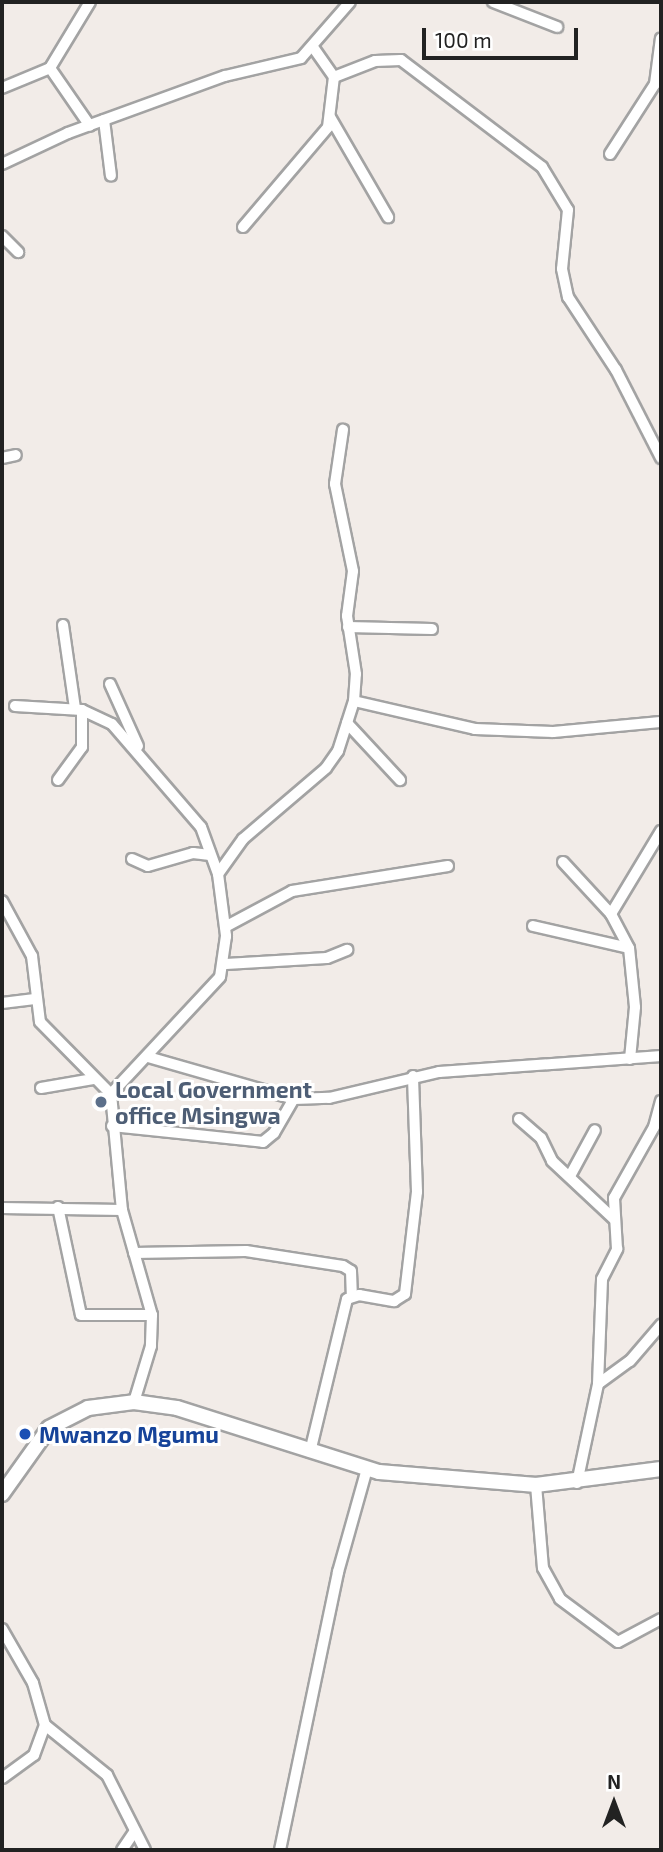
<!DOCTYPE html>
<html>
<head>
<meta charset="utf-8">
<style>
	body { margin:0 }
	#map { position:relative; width:663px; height:1852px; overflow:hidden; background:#f2ece8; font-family:"Exo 2",sans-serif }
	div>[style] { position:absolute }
	.roads { filter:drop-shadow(2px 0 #a3a3a3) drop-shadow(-2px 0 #a3a3a3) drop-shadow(0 2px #a3a3a3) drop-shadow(0 -2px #a3a3a3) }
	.minor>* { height:10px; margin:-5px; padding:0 5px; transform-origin:5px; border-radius:5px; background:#fff }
	.tertiary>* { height:14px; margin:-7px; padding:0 7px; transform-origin:7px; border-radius:7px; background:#fff }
	.dots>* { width:19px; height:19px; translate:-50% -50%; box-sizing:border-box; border:4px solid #fff; border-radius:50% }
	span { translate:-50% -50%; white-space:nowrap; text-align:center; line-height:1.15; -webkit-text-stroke:6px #fff; paint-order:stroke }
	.service-label { font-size:23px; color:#4e5e75; font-weight:700 }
	.left { translate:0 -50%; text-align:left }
	.transit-label { font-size:23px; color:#164399; font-weight:700 }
	.frame { position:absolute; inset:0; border:4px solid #222; pointer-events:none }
	.north { position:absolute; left:579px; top:1768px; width:70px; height:70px; -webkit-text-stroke:5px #fff; paint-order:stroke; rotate:0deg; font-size:19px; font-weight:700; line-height:28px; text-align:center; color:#222 }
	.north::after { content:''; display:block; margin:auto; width:24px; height:32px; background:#222; clip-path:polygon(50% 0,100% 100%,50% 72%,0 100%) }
	.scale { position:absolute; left:422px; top:28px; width:156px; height:32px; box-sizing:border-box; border:4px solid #222; border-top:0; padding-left:9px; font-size:21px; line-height:24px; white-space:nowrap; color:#222; -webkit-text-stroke:5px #fff; paint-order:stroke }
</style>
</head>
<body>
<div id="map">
	<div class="roads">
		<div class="minor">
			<i style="left:493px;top:2px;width:69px;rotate:21.3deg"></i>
			<i style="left:50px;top:68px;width:70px;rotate:55.4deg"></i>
			<i style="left:334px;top:77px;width:44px;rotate:-21.3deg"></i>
			<i style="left:375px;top:61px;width:26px;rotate:-2deg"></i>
			<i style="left:401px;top:60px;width:177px;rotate:37.2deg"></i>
			<i style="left:542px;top:167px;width:50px;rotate:58.8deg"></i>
			<i style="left:568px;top:210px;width:59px;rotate:95.8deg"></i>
			<i style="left:562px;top:269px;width:29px;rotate:78deg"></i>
			<i style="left:568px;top:297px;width:87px;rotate:56.7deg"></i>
			<i style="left:616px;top:370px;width:99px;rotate:62.9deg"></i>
			<i style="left:2px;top:88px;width:52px;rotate:-22.6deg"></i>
			<i style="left:50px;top:68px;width:77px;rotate:-58.8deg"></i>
			<i style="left:330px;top:117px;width:116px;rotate:59.9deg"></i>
			<i style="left:104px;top:120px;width:56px;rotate:82.9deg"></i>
			<i style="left:610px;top:154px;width:83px;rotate:-57.3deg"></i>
			<i style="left:655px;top:84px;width:46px;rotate:-82.6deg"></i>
			<i style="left:2px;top:164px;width:73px;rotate:-25.2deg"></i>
			<i style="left:68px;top:133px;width:167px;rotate:-20deg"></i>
			<i style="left:225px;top:76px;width:78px;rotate:-13.3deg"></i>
			<i style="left:301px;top:58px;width:74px;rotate:-48.8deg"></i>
			<i style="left:243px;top:227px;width:131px;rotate:-49.6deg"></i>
			<i style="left:328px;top:127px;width:50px;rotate:-83.2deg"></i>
			<i style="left:334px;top:77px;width:35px;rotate:-125deg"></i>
			<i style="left:2px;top:236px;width:23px;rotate:45deg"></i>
			<i style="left:2px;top:458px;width:14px;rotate:-12deg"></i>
			<i style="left:63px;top:625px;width:84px;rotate:81.8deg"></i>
			<i style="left:348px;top:627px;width:84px;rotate:1.4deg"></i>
			<i style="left:110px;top:684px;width:68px;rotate:65.7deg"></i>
			<i style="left:354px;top:701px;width:124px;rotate:13deg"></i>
			<i style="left:475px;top:729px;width:78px;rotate:2.2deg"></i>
			<i style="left:553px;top:732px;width:108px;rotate:-5.3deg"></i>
			<i style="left:15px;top:706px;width:67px;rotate:3.4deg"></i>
			<i style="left:82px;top:710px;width:33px;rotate:25deg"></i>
			<i style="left:112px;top:724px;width:136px;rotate:49.2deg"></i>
			<i style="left:201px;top:827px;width:50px;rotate:70.1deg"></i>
			<i style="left:218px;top:874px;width:63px;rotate:82.6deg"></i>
			<i style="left:226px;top:936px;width:41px;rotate:98.3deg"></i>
			<i style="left:220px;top:977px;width:160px;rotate:133deg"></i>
			<i style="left:111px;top:1094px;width:117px;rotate:84.6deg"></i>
			<i style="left:122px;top:1210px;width:109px;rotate:74.1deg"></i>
			<i style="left:152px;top:1315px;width:31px;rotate:92deg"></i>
			<i style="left:151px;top:1346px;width:59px;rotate:106.9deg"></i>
			<i style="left:347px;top:723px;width:78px;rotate:47.1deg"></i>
			<i style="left:58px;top:780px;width:41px;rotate:-54deg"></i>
			<i style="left:82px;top:747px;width:37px;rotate:-90deg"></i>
			<i style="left:132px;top:859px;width:17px;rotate:24deg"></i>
			<i style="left:148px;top:866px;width:47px;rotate:-16.1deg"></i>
			<i style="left:193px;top:853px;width:17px;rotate:7deg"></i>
			<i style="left:563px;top:862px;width:71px;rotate:47.3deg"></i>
			<i style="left:218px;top:874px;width:43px;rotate:-54.5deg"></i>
			<i style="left:243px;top:839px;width:109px;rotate:-40.5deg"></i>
			<i style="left:326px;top:768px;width:21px;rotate:-55deg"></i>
			<i style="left:338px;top:751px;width:52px;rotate:-72.3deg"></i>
			<i style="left:354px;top:701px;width:27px;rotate:-86deg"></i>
			<i style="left:356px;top:674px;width:59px;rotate:-98.8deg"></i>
			<i style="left:347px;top:616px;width:45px;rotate:-82.4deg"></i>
			<i style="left:353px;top:571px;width:89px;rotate:-101.7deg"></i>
			<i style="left:335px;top:484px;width:55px;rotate:-81.6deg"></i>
			<i style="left:2px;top:901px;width:63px;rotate:61.4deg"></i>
			<i style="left:32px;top:956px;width:66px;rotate:83.1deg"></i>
			<i style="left:40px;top:1022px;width:101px;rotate:45.4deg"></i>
			<i style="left:533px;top:926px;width:98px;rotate:12.9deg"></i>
			<i style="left:225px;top:927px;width:76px;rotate:-28.2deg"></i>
			<i style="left:292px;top:891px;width:158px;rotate:-9.1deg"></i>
			<i style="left:226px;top:964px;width:101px;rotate:-3.4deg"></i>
			<i style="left:327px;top:958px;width:22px;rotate:-22deg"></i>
			<i style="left:2px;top:1003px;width:33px;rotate:-7deg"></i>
			<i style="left:148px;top:1057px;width:152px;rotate:16deg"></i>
			<i style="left:294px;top:1099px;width:35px;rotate:-2deg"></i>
			<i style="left:329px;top:1098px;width:113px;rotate:-13.3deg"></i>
			<i style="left:439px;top:1072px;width:223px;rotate:-4.1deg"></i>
			<i style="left:630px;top:1059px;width:52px;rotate:-84.5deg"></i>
			<i style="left:635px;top:1007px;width:59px;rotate:-95.8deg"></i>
			<i style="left:629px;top:948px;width:38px;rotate:-118deg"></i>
			<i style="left:611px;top:914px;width:97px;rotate:-58.9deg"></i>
			<i style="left:41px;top:1088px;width:53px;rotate:-9.8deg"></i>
			<i style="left:519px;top:1119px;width:29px;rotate:41deg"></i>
			<i style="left:541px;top:1138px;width:25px;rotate:64deg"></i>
			<i style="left:552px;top:1161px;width:85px;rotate:43.1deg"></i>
			<i style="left:112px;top:1126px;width:152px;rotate:6deg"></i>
			<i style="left:263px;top:1142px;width:14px;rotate:-39deg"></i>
			<i style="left:274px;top:1133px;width:39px;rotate:-60deg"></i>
			<i style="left:570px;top:1176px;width:52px;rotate:-61.5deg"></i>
			<i style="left:58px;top:1207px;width:110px;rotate:78deg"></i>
			<i style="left:81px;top:1315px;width:71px"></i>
			<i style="left:2px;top:1208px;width:120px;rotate:1deg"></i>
			<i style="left:134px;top:1253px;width:112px;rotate:-1deg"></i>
			<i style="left:246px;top:1251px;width:98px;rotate:8.8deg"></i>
			<i style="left:343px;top:1266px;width:9px;rotate:32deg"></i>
			<i style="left:351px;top:1271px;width:25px;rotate:88deg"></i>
			<i style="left:598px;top:1384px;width:39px;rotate:-36deg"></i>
			<i style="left:630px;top:1361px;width:48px;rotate:-49.3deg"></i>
			<i style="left:310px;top:1452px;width:157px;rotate:-76.4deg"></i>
			<i style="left:347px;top:1299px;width:13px;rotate:-18deg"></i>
			<i style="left:359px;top:1295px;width:36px;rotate:10deg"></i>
			<i style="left:394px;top:1301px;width:13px;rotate:-32deg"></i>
			<i style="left:405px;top:1294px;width:103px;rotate:-83.3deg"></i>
			<i style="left:417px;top:1192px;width:116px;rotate:-92deg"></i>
			<i style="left:577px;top:1483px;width:101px;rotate:-78deg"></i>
			<i style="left:598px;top:1384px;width:105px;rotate:-87.8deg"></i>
			<i style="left:602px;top:1279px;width:34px;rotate:-63deg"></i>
			<i style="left:617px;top:1249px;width:51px;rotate:-93.4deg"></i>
			<i style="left:614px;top:1198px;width:81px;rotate:-60.6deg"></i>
			<i style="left:654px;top:1127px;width:27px;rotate:-75deg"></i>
			<i style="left:536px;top:1485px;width:83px;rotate:85.2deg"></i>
			<i style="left:543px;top:1568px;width:35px;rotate:61deg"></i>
			<i style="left:560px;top:1599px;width:72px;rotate:36.6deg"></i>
			<i style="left:618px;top:1642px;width:49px;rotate:-28.1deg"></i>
			<i style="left:2px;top:1629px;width:62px;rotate:60.1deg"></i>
			<i style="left:33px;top:1683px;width:44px;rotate:74.1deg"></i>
			<i style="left:45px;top:1725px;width:32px;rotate:110deg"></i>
			<i style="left:34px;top:1755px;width:39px;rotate:144deg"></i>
			<i style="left:45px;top:1725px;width:80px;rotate:38.9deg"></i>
			<i style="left:107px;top:1775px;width:84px;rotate:63.1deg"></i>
			<i style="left:122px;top:1850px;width:23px;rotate:-56deg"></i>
			<i style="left:280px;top:1850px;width:284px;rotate:-78.2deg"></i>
			<i style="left:338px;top:1572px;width:107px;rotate:-74.3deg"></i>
		</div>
		<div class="tertiary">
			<i style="left:2px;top:1494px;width:81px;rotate:-54.5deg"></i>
			<i style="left:49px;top:1428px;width:44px;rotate:-27.1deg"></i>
			<i style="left:88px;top:1408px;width:46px;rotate:-7.4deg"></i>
			<i style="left:134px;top:1402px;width:43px;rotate:7.9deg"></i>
			<i style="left:177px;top:1408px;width:212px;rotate:17.6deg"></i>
			<i style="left:379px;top:1472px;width:158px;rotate:4.7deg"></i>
			<i style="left:536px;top:1485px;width:126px;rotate:-7.3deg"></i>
		</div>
	</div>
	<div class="dots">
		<i style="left:101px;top:1102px;background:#5c6f8a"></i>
		<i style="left:25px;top:1434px;background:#1a4fb4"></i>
	</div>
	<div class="service-label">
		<span class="left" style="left:115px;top:1102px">Local Government<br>office Msingwa</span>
	</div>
	<div class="transit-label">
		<span class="left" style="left:39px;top:1434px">Mwanzo Mgumu</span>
	</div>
	<div class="frame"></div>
	<div class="north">N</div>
	<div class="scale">100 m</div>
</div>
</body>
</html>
